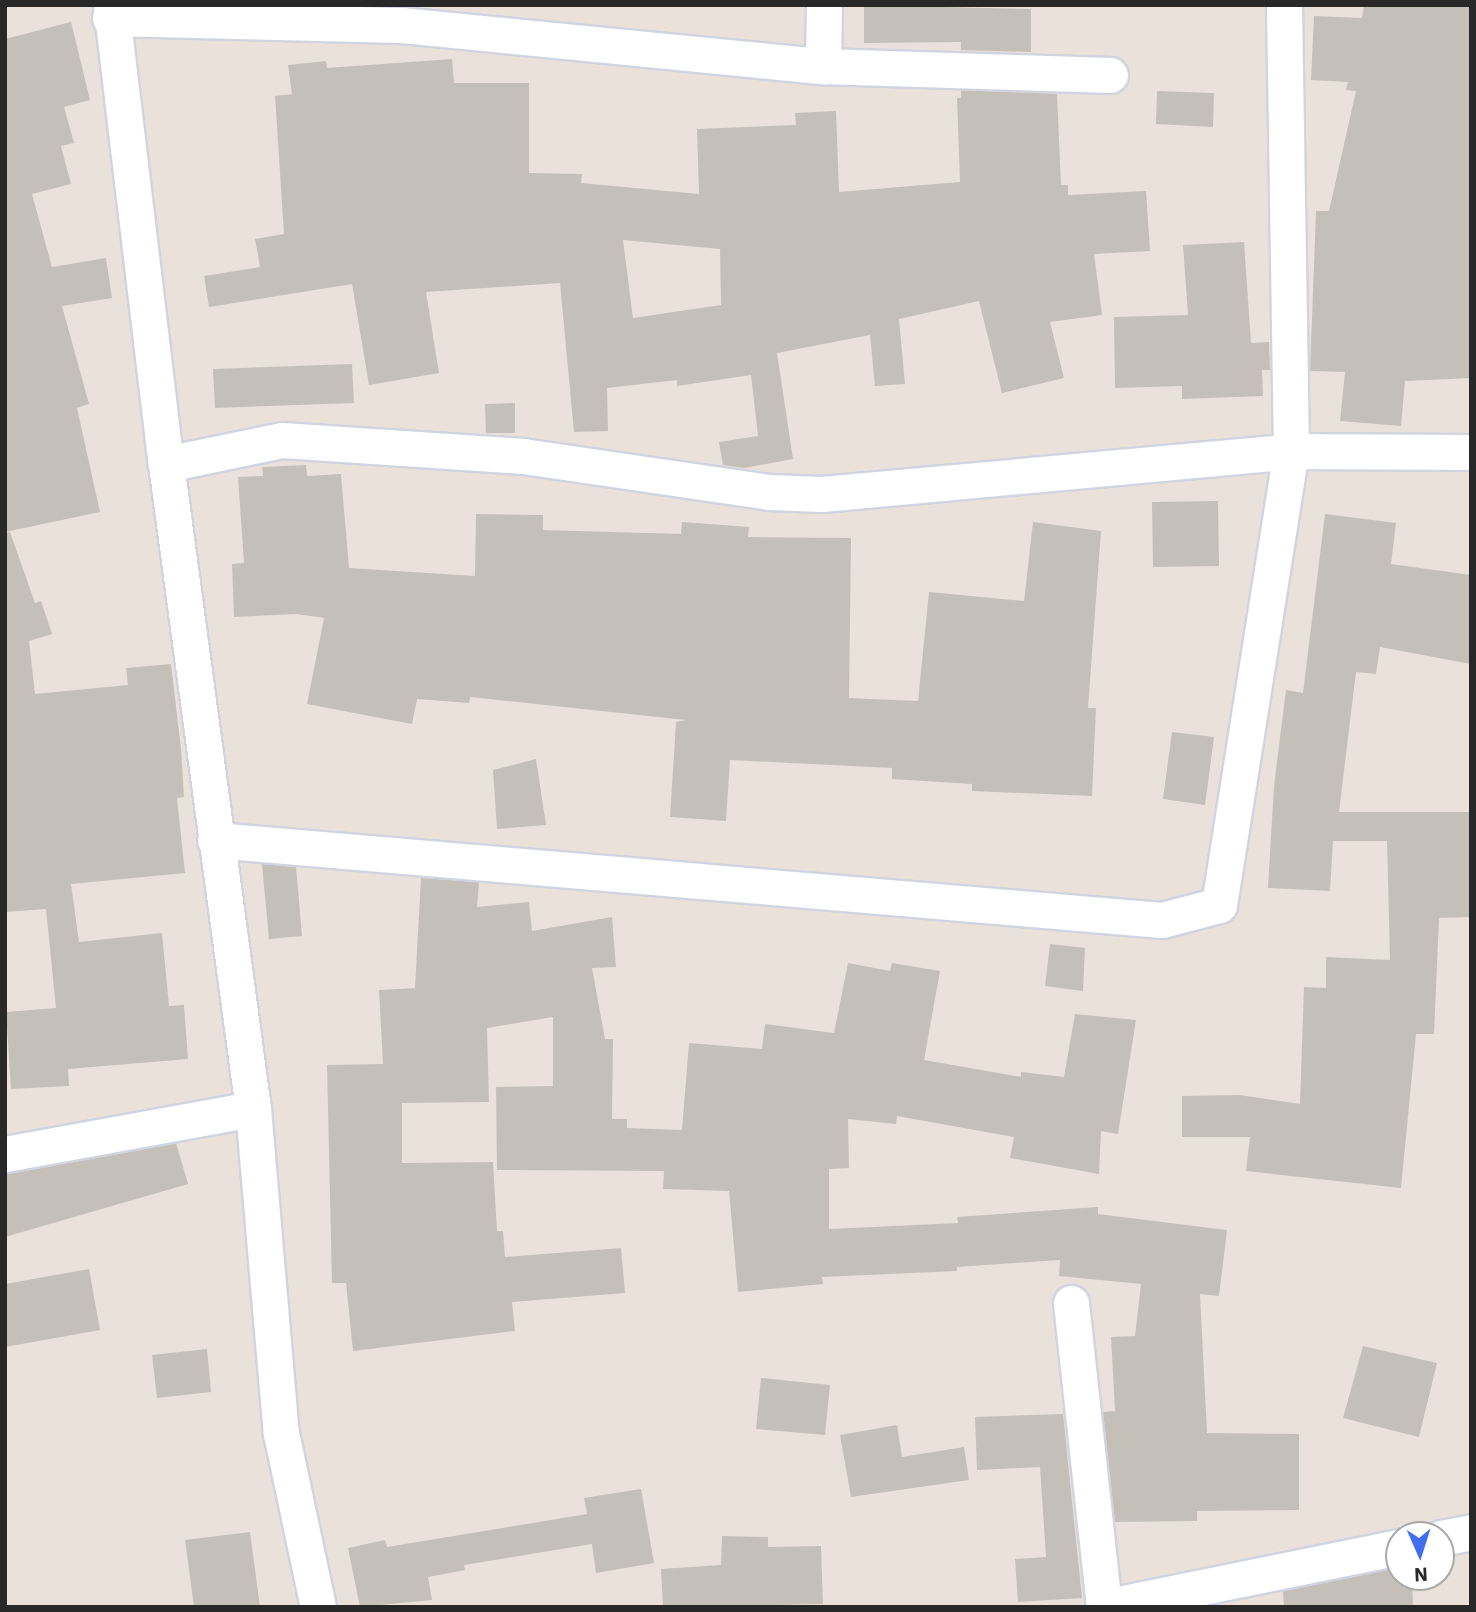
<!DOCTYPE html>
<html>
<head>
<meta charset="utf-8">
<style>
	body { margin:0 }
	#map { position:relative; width:1476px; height:1612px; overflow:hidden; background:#eae2da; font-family:"IBM Plex Sans",sans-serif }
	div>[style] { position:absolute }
	.building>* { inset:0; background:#c5bfba }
	.roads { filter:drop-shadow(2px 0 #d0d4e0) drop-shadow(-2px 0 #d0d4e0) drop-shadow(0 2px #d0d4e0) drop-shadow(0 -2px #d0d4e0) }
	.minor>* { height:35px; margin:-17.5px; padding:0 17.5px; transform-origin:17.5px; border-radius:17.5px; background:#fff }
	span { translate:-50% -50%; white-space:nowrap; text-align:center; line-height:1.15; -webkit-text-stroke:5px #fff; paint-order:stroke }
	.frame { position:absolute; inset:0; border:7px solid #282828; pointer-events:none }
	.north { position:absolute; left:1385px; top:1521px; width:70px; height:70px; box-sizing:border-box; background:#fff; border:2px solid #a9a9a9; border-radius:50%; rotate:177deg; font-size:19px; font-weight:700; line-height:28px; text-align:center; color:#282828 }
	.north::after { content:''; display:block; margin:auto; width:24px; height:32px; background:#416ff0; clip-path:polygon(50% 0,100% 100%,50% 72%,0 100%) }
</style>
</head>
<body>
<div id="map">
	<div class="building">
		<i style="clip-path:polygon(864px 5px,1031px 9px,1031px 52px,961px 50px,961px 42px,864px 43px)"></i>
		<i style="clip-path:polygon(1364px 5px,1471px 5px,1471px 378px,1405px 381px,1401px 426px,1340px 421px,1345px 372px,1310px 371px,1316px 211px,1329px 211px,1356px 91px,1346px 90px,1348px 82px,1311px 80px,1314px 16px,1362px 18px)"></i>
		<i style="clip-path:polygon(71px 22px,90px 100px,64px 107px,74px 143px,61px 146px,71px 184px,32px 194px,52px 267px,106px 258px,112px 298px,62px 306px,89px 404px,77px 408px,100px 512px,5px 532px,5px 39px)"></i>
		<i style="clip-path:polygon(evenodd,452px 59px,454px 83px,529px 83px,529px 173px,582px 174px,581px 183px,699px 194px,697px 129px,796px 125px,795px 113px,836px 111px,839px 192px,960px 182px,957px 98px,961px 98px,961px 90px,1057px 94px,1061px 185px,1068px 185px,1068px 195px,1146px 191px,1150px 251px,1094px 254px,1102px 315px,1050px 322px,1064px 378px,1002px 393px,979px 301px,899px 319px,905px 384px,875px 386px,870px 335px,777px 353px,793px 459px,744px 468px,723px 465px,719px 442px,758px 436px,751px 375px,677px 386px,677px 380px,607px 388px,608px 431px,574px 432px,560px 283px,426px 292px,439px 373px,369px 385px,352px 284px,209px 307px,204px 276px,260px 267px,255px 239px,284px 234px,275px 96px,292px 94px,288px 65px,326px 61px,327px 68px,452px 59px,623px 240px,720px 249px,721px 305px,633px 318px,623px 240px)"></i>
		<i style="clip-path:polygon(1157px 91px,1214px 93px,1213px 127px,1156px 124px)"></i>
		<i style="clip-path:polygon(1244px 242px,1251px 343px,1269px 342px,1270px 370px,1262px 370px,1263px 396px,1182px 399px,1182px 386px,1115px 388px,1114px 317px,1188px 315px,1183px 245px)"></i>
		<i style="clip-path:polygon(352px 364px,354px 403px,215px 408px,213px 369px)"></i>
		<i style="clip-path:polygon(515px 403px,515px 433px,486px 433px,485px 404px)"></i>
		<i style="clip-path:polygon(306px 465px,307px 476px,341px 474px,349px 568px,475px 576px,476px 514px,543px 515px,543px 530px,681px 534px,682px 522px,749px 527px,748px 537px,851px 538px,849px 698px,918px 701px,929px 592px,1024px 601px,1033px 522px,1101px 531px,1088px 708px,1096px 708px,1092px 796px,972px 791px,972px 784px,892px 779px,892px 768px,730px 760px,726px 821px,670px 817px,676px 722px,686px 720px,470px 697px,469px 703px,417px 699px,412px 724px,307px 704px,324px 618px,296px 614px,234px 617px,232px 564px,244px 563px,238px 477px,263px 476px,262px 467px)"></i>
		<i style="clip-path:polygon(1218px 501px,1219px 566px,1153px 567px,1152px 502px)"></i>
		<i style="clip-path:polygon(1325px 514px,1396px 523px,1391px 564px,1471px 575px,1471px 664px,1380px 647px,1376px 674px,1356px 672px,1339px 812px,1471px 812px,1471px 917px,1439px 918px,1434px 1034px,1416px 1034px,1401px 1188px,1246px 1171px,1250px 1137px,1182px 1137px,1182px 1096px,1239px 1095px,1300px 1104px,1304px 987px,1326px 988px,1326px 957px,1390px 960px,1387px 841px,1333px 841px,1330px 891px,1268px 888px,1274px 786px,1286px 690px,1303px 693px)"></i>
		<i style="clip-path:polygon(10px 532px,35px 603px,41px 601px,52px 634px,29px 641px,35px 694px,128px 685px,126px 668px,171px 664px,181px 749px,184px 797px,177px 798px,185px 873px,71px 884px,79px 942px,162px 933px,169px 1006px,184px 1005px,188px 1059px,68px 1069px,69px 1086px,11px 1089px,6px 1012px,56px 1008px,46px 909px,5px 912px,5px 533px)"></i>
		<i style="clip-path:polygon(1172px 732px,1214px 737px,1205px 805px,1163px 799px)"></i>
		<i style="clip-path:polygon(536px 759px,546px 825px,497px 829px,493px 770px)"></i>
		<i style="clip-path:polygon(262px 864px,296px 867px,302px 936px,269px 939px)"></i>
		<i style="clip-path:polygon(421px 878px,479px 882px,477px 907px,529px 902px,532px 931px,612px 917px,616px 967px,592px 968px,605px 1039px,613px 1039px,612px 1119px,627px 1119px,627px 1128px,682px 1130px,689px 1043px,762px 1049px,765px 1024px,834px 1033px,848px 963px,890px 971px,892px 963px,940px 971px,924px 1060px,1021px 1077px,1021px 1072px,1064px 1077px,1075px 1014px,1136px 1020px,1118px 1134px,1101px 1131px,1099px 1174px,1010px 1158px,1014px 1137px,897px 1116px,896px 1124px,848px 1119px,849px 1168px,829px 1169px,829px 1229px,958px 1223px,957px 1217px,1098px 1207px,1098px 1214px,1227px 1230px,1219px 1296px,1200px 1294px,1207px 1433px,1299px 1434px,1299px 1510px,1197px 1511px,1197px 1521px,1115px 1522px,1103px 1412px,1115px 1411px,1111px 1337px,1135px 1336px,1141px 1284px,1059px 1276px,1060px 1260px,957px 1267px,957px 1271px,822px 1277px,823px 1284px,738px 1292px,729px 1191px,663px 1189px,664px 1171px,497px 1170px,496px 1087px,553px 1086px,553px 1017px,487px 1028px,489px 1102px,402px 1103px,402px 1163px,493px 1162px,497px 1231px,503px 1231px,505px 1257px,621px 1248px,625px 1293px,512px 1302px,515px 1331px,353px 1351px,346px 1283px,332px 1283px,327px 1065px,383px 1064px,379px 990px,415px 988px)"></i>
		<i style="clip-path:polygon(1050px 944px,1085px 948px,1083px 991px,1045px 986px)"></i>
		<i style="clip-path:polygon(176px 1143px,188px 1184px,5px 1237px,5px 1174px)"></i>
		<i style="clip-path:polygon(89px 1269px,100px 1330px,5px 1347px,5px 1284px)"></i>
		<i style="clip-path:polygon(1363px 1346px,1437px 1363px,1419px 1437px,1343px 1418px)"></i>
		<i style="clip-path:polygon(207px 1349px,211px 1392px,157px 1398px,152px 1355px)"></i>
		<i style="clip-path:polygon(761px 1378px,830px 1385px,825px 1435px,756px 1429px)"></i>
		<i style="clip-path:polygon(1063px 1414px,1082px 1598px,1018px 1602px,1015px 1559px,1046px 1557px,1040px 1467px,977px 1470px,975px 1417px)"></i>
		<i style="clip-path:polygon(897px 1425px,902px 1457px,964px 1447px,969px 1480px,851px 1497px,840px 1435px)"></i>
		<i style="clip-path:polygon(641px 1489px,654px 1563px,596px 1573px,592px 1544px,464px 1565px,465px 1570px,428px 1577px,432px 1600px,360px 1607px,348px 1548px,385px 1540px,387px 1547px,587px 1514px,584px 1498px)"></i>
		<i style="clip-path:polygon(250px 1532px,260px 1607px,194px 1607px,185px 1540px)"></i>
		<i style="clip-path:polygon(722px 1536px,768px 1537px,768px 1547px,821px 1546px,823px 1604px,663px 1607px,661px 1569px,721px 1565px)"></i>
		<i style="clip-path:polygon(1395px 1568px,1399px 1568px,1399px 1577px,1412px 1577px,1413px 1607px,1284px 1607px,1283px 1591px)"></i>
	</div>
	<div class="roads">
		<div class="minor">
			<i style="left:111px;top:5px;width:462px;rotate:83.2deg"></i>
			<i style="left:166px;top:464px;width:651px;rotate:82.32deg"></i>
			<i style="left:253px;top:1109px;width:325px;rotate:85.1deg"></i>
			<i style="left:281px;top:1433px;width:178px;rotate:78deg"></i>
			<i style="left:110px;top:18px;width:292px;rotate:1.4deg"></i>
			<i style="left:402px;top:25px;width:423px;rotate:5.6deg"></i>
			<i style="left:823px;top:66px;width:287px;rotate:1.8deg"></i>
			<i style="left:823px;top:66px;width:61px;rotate:-89.1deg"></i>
			<i style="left:166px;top:464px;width:118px;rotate:-11.7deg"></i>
			<i style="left:282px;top:440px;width:242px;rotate:3.8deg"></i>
			<i style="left:523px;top:456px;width:249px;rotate:8.3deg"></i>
			<i style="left:769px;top:492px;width:53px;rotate:2.2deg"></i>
			<i style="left:822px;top:494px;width:471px;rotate:-5.2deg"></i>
			<i style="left:1291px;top:451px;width:180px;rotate:0.3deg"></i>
			<i style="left:215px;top:840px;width:950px;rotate:4.83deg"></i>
			<i style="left:1162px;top:920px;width:59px;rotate:-14.7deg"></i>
			<i style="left:1219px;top:905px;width:460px;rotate:-81deg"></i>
			<i style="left:1291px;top:451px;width:446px;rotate:-90.9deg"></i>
			<i style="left:5px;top:1154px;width:252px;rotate:-10.3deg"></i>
			<i style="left:1071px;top:1303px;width:306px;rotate:83.8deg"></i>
			<i style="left:1441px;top:1538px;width:31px;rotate:-11deg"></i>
			<i style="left:1104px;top:1607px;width:301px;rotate:-11.5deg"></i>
		</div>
	</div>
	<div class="frame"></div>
	<div class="north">N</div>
</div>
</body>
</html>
